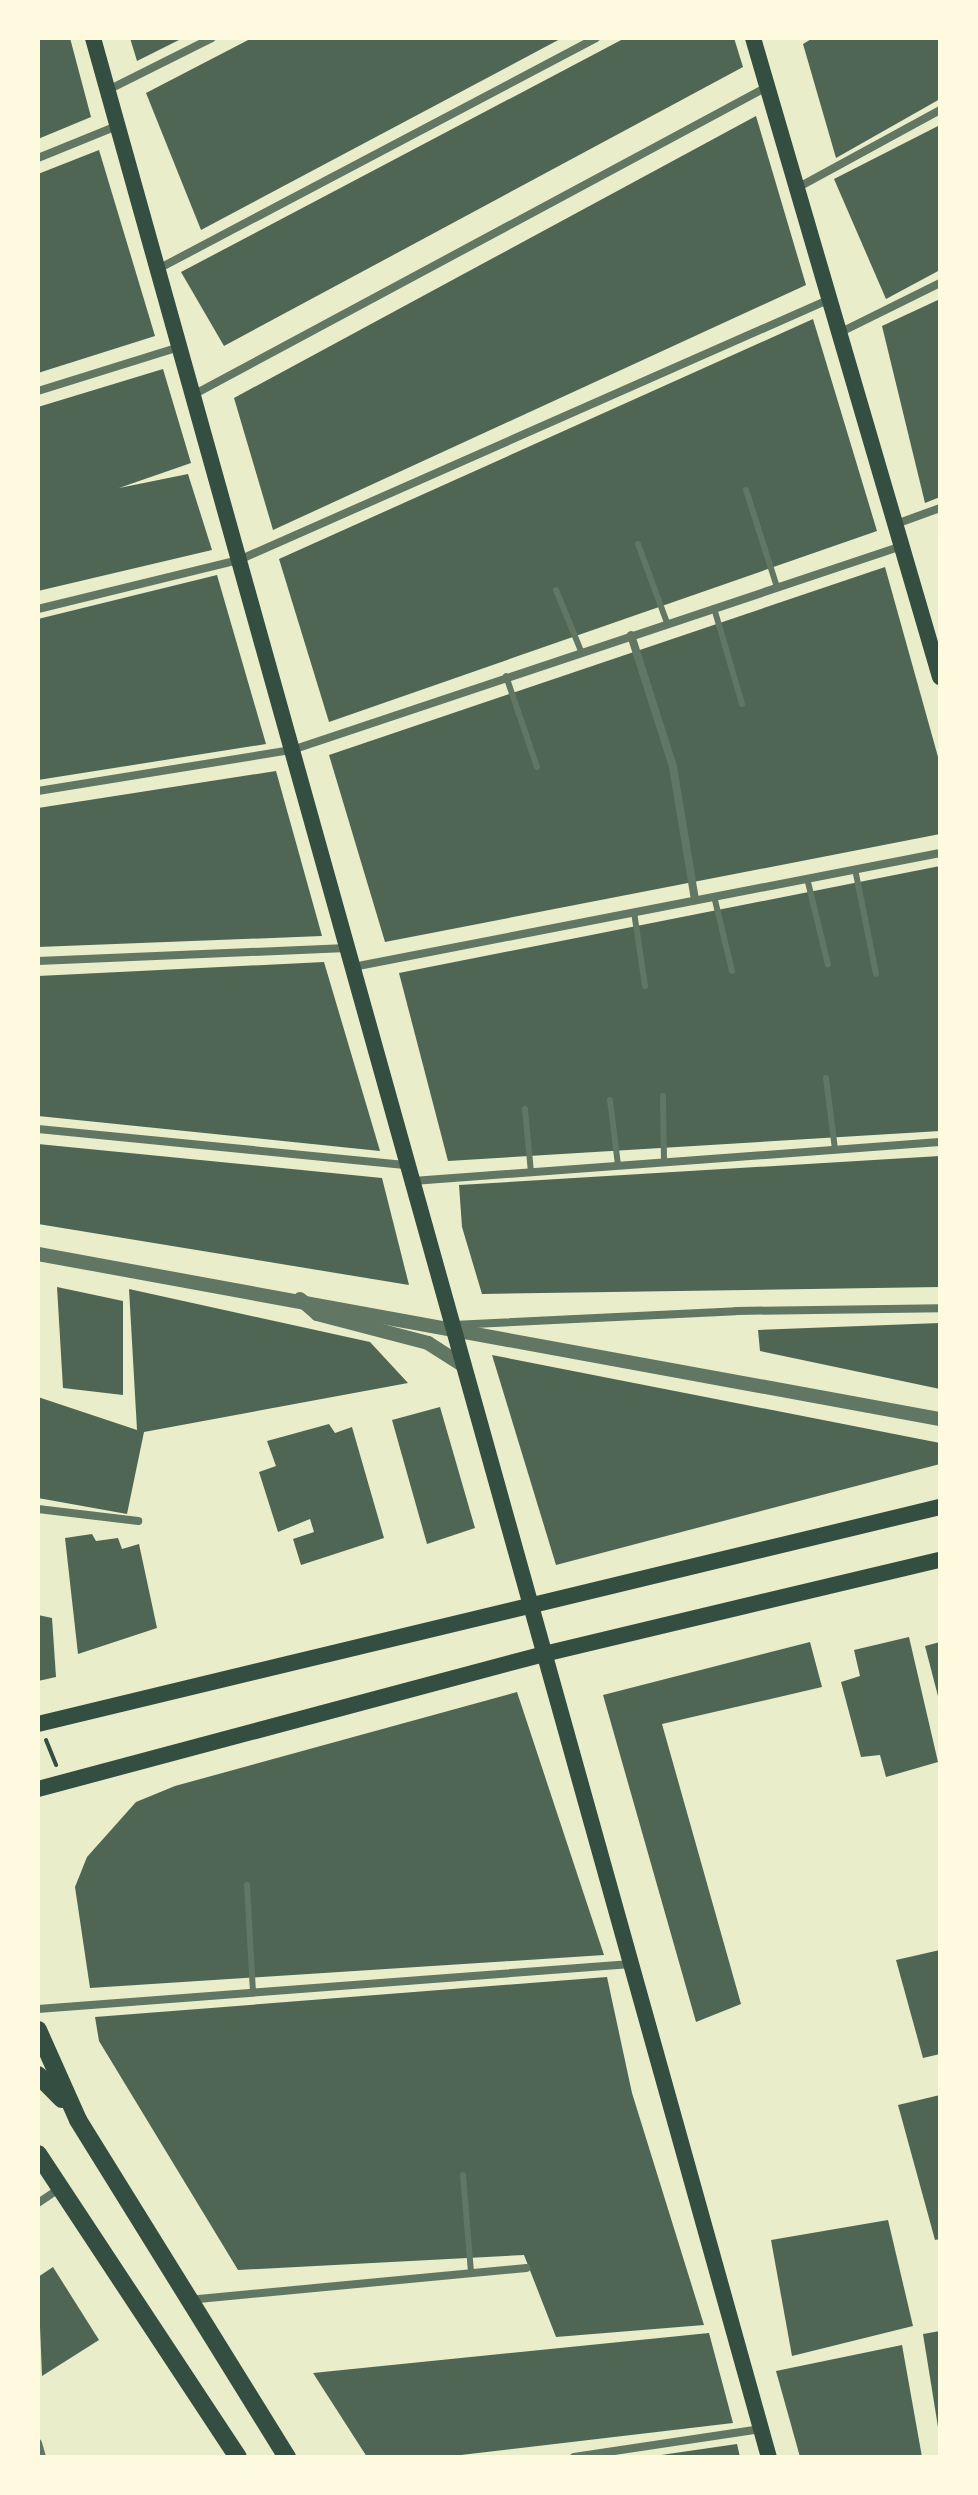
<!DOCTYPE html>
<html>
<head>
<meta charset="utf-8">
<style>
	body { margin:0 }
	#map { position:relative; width:978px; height:2495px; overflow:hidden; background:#e9edc9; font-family:"Crimson Pro",serif }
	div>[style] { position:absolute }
	.building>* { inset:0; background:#4f6655 }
	.path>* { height:4px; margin:-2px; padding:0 2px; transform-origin:2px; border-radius:2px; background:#344e41 }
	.service>* { height:6px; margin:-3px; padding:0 3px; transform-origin:3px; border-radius:3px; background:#617663 }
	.minor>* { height:8px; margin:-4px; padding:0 4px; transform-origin:4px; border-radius:4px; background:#617663 }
	.tertiary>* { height:14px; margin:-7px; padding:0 7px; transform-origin:7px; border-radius:7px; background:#617663 }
	.secondary>* { height:16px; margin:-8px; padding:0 8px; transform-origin:8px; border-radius:8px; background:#344e41 }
	.primary>* { height:18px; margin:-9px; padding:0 9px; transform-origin:9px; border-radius:9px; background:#344e41 }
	span { translate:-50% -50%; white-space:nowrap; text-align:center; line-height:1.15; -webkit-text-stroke:7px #fefae0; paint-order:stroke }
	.frame { position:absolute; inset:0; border:40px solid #fefae0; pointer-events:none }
</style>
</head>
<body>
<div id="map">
	<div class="building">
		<i style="clip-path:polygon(38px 38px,70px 38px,91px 117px,38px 139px)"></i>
		<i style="clip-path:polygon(130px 38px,183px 38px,137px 61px)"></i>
		<i style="clip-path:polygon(252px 38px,562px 38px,201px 230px,146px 93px)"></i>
		<i style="clip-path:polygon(625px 38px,734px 38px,743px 67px,224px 346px,181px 272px)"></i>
		<i style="clip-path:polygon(813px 38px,940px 38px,940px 99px,836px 158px,803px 44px)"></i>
		<i style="clip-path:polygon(756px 116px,806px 285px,273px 530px,234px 398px)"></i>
		<i style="clip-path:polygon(940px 125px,940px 270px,886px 299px,834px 179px)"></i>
		<i style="clip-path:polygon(99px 150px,155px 336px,38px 373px,38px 174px)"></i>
		<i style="clip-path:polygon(940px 299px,940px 497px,925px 503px,882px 326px)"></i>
		<i style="clip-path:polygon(813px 319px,877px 531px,329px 722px,279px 559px)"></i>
		<i style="clip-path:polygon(163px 369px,191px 463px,119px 488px,188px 474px,212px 550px,38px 591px,38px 407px)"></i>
		<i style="clip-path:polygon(885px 567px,940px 764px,940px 834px,385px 942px,329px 755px)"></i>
		<i style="clip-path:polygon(217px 575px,266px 744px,38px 780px,38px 619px)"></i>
		<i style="clip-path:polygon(276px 771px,322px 936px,38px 947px,38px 808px)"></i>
		<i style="clip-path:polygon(940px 866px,940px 1131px,448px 1161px,399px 973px)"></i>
		<i style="clip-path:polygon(324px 962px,380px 1151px,38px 1116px,38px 976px)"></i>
		<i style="clip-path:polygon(38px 1144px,382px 1178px,409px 1285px,38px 1224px)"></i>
		<i style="clip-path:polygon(940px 1156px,940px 1287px,482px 1294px,462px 1227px,459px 1185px)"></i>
		<i style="clip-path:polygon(57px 1287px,123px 1301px,123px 1395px,63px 1388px)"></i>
		<i style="clip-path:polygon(129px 1289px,370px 1342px,408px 1383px,144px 1432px,127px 1514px,38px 1498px,38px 1397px,137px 1430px)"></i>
		<i style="clip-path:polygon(940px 1323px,940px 1389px,760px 1351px,758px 1330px)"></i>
		<i style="clip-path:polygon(492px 1355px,940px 1443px,940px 1464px,556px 1565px)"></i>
		<i style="clip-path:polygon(440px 1407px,475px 1528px,427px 1544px,392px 1420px)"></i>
		<i style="clip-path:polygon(329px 1424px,335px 1433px,352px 1427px,384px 1538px,301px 1565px,293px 1539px,314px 1532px,310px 1519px,278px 1532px,259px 1472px,276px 1466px,267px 1441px)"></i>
		<i style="clip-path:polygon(92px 1534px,96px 1541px,118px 1538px,122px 1549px,139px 1544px,157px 1628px,78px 1654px,65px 1538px)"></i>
		<i style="clip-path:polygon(38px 1615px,52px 1618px,56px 1677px,38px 1681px)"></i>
		<i style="clip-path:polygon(909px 1637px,938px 1762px,886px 1777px,880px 1755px,861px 1757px,841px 1682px,860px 1676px,854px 1650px)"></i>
		<i style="clip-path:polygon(810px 1642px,822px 1687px,662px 1724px,741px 2004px,696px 2022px,603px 1695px)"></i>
		<i style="clip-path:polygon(940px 1642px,940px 1700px,939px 1700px,925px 1646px)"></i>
		<i style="clip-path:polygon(517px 1692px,604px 1955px,90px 1988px,75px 1887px,87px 1857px,136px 1802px,175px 1786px)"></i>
		<i style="clip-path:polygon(940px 1950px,940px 2054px,923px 2058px,896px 1960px)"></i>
		<i style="clip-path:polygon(607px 1977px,632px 2093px,704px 2325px,556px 2337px,524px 2255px,238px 2270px,99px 2041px,95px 2017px)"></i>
		<i style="clip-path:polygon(940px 2095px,940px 2239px,935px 2240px,898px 2105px)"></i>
		<i style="clip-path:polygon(888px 2220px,913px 2326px,792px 2356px,771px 2240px)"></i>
		<i style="clip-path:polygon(53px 2267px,99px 2340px,42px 2376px,38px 2277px)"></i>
		<i style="clip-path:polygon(940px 2331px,940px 2427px,938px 2427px,923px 2334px)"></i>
		<i style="clip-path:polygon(709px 2333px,733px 2423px,444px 2457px,367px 2457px,313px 2373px)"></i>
		<i style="clip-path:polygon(902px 2345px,922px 2457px,800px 2457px,776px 2371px)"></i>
		<i style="clip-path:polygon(737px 2444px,740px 2457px,661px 2457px,661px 2455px)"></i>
	</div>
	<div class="path">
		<i style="left:46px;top:1740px;width:27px;rotate:68deg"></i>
	</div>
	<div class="service">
		<i style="left:746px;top:490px;width:102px;rotate:72.3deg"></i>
		<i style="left:638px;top:544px;width:84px;rotate:69.8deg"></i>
		<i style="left:556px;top:590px;width:66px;rotate:67.7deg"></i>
		<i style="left:714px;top:608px;width:100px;rotate:73.7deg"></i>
		<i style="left:506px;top:676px;width:96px;rotate:71.2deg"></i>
		<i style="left:855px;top:869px;width:107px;rotate:78.7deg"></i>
		<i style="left:807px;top:878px;width:89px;rotate:76.4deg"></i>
		<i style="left:714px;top:896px;width:77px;rotate:76.5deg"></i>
		<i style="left:634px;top:912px;width:75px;rotate:81.5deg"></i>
		<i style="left:826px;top:1078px;width:72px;rotate:82.8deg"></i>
		<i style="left:663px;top:1096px;width:66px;rotate:89.1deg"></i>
		<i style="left:610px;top:1100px;width:65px;rotate:83deg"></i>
		<i style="left:525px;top:1109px;width:63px;rotate:84.6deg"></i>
		<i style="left:247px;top:1885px;width:108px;rotate:86.8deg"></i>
		<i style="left:463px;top:2175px;width:98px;rotate:85.3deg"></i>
	</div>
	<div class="minor">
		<i style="left:108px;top:90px;width:116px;rotate:-26.6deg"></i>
		<i style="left:38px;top:158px;width:85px;rotate:-22.1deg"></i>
		<i style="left:797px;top:188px;width:163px;rotate:-28.6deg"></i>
		<i style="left:158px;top:269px;width:495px;rotate:-27.8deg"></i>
		<i style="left:839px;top:333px;width:113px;rotate:-26.3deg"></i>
		<i style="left:38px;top:391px;width:148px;rotate:-17.3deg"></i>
		<i style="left:193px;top:395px;width:651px;rotate:-28.22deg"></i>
		<i style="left:896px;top:524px;width:47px;rotate:-20deg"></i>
		<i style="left:38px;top:609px;width:207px;rotate:-13.7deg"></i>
		<i style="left:239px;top:560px;width:644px;rotate:-23.82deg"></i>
		<i style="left:631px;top:635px;width:139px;rotate:72.3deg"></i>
		<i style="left:673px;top:767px;width:135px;rotate:80.6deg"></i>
		<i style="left:38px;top:791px;width:257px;rotate:-9.2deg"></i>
		<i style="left:292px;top:750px;width:643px;rotate:-18.49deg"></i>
		<i style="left:38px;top:961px;width:309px;rotate:-2.4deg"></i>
		<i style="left:353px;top:967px;width:598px;rotate:-10.99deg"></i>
		<i style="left:38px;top:1129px;width:371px;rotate:5.6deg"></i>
		<i style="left:413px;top:1181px;width:528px;rotate:-4.23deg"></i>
		<i style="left:453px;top:1325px;width:283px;rotate:-2.8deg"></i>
		<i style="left:736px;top:1311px;width:204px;rotate:-0.8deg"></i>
		<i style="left:38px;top:1509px;width:101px;rotate:6.8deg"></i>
		<i style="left:38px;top:2009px;width:595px;rotate:-4.34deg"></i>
		<i style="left:38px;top:2203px;width:25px;rotate:-34deg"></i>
		<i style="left:188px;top:2300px;width:340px;rotate:-5.4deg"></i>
		<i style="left:38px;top:2443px;width:15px;rotate:74deg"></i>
		<i style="left:574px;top:2457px;width:189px;rotate:-8.5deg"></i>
	</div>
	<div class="tertiary">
		<i style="left:38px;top:1254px;width:917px;rotate:10.37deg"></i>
		<i style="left:300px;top:1299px;width:23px;rotate:41deg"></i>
		<i style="left:317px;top:1314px;width:115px;rotate:14.6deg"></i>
		<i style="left:428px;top:1343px;width:43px;rotate:32.6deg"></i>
	</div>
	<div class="secondary">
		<i style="left:93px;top:38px;width:2512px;rotate:74.39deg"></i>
		<i style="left:753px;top:38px;width:666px;rotate:73.69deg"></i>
		<i style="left:38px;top:1724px;width:928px;rotate:-13.53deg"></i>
		<i style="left:38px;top:1789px;width:524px;rotate:-14.94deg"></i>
		<i style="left:544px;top:1654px;width:407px;rotate:-13.4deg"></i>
	</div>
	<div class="primary">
		<i style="left:38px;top:2030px;width:98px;rotate:66deg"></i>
		<i style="left:78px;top:2120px;width:397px;rotate:58.2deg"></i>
		<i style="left:38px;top:2075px;width:34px;rotate:45deg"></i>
		<i style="left:38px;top:2154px;width:363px;rotate:56.6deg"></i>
	</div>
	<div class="frame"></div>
</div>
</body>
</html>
